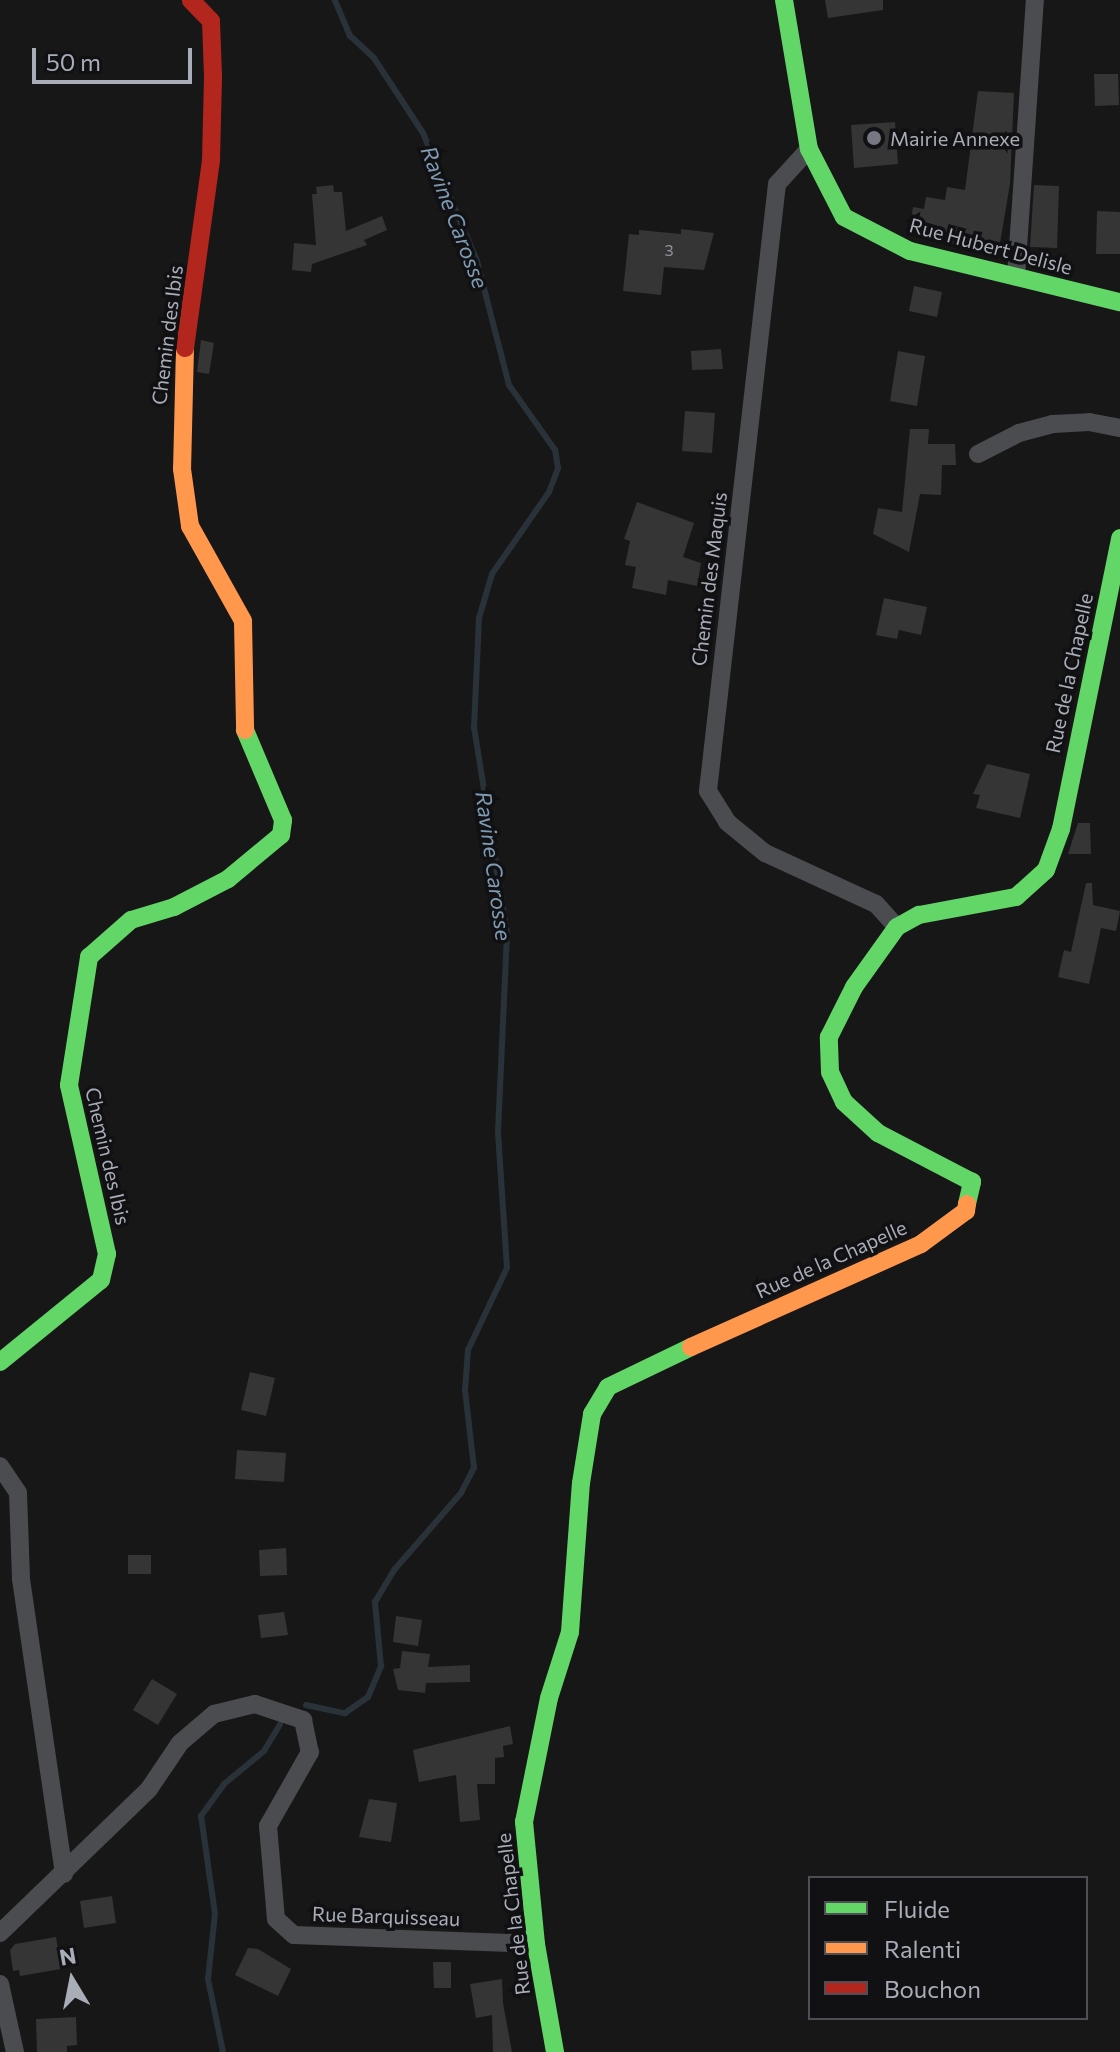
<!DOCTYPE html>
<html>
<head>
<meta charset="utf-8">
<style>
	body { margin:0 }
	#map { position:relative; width:1120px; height:2052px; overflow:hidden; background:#171717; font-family:Commissioner,sans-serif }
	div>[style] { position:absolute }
	.stream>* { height:6px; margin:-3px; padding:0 3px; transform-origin:3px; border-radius:3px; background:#2a3239 }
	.building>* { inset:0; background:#353536 }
	.street>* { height:18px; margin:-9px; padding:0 9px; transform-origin:9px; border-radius:9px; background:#4b4c50 }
	.fast>* { height:18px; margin:-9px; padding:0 9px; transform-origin:9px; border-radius:9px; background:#63d668 }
	.slow>* { height:18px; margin:-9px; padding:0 9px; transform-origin:9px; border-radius:9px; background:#ff974d }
	.jam>* { height:18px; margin:-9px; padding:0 9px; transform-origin:9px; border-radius:9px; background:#b3261e }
	.dots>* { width:22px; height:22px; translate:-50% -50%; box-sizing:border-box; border:4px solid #111113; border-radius:50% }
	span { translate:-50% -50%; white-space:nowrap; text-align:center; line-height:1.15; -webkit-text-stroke:7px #111113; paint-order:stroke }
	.number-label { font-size:16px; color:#8b8f98 }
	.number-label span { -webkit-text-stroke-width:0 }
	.poi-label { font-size:20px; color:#a8adb8 }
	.left { translate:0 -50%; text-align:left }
	.street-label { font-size:20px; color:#a8adb8 }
	.water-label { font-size:22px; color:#7f9bb3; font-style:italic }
	.legend { position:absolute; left:808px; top:1876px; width:280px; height:144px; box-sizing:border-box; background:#111113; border:2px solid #4d4f55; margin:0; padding:10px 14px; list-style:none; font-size:24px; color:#a8adb8 }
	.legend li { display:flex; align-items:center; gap:16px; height:40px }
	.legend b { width:40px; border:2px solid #4d4f55 }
	.north { position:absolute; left:32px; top:1940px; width:80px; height:80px; -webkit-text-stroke:6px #111113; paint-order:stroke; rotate:350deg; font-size:22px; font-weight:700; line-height:32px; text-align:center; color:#a8adb8 }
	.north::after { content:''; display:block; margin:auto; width:28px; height:36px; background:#a8adb8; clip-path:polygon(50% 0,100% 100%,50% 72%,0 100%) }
	.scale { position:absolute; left:32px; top:48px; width:160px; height:36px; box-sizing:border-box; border:4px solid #a8adb8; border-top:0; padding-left:10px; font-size:24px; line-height:28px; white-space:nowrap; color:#a8adb8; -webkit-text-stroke:6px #111113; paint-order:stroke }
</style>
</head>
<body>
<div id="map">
	<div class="stream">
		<i style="left:306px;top:1705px;width:40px;rotate:12deg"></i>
		<i style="left:345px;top:1713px;width:28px;rotate:-35deg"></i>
		<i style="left:368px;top:1697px;width:34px;rotate:-67deg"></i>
		<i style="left:381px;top:1666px;width:64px;rotate:-95.4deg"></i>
		<i style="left:375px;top:1602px;width:39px;rotate:-59deg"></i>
		<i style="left:395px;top:1569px;width:101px;rotate:-49deg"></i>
		<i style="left:461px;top:1493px;width:28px;rotate:-63deg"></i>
		<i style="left:474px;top:1468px;width:79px;rotate:-96.6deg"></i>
		<i style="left:465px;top:1390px;width:40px;rotate:-85.7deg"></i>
		<i style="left:468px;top:1350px;width:91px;rotate:-64.6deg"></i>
		<i style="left:507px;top:1268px;width:136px;rotate:-93.8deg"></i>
		<i style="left:498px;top:1132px;width:199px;rotate:-87.4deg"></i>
		<i style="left:507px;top:933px;width:208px;rotate:-99.1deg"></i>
		<i style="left:474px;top:728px;width:110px;rotate:-87.4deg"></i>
		<i style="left:479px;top:618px;width:46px;rotate:-73.5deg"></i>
		<i style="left:492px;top:574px;width:100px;rotate:-55.2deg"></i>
		<i style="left:549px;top:492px;width:26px;rotate:-69deg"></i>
		<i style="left:558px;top:468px;width:18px;rotate:-99deg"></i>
		<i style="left:555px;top:450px;width:80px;rotate:-125.3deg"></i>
		<i style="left:509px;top:385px;width:128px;rotate:-104.5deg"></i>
		<i style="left:477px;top:261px;width:139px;rotate:-112.9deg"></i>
		<i style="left:423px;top:133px;width:90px;rotate:-123.2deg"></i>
		<i style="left:374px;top:58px;width:33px;rotate:-137deg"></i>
		<i style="left:350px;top:36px;width:39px;rotate:-113deg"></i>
		<i style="left:223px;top:2052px;width:75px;rotate:-101.6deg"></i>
		<i style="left:208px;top:1979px;width:65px;rotate:-83.9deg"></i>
		<i style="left:215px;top:1914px;width:99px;rotate:-98.1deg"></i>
		<i style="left:201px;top:1816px;width:39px;rotate:-54deg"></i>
		<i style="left:224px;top:1784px;width:52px;rotate:-39.5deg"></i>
		<i style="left:264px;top:1751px;width:31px;rotate:-59deg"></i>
	</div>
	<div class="building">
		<i style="clip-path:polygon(825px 0,883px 0,883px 10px,828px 18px)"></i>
		<i style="clip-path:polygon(1094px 74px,1118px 74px,1119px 105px,1095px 106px)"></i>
		<i style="clip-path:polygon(978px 91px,1014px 93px,1010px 184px,998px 255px,909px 233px,913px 207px,924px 209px,926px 197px,945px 200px,947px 187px,965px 190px)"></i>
		<i style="clip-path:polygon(895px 122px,898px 164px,854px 168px,851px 125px)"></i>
		<i style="clip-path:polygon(333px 185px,334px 192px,342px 192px,346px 231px,382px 216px,387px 230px,364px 240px,367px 245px,312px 264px,311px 272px,292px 270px,294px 243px,316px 245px,312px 194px,317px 194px,316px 187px)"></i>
		<i style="clip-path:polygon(1034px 185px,1059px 186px,1057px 248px,1030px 247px)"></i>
		<i style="clip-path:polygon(1097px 211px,1120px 212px,1120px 254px,1096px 254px)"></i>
		<i style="clip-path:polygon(681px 229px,714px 233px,704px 270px,664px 267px,661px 295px,623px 291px,629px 234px,639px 235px,639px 230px,681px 234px)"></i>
		<i style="clip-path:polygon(914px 286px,942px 292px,937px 317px,909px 311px)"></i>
		<i style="clip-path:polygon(201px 340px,214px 343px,209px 374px,197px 372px)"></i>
		<i style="clip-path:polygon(721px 349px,723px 369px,692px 370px,691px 351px)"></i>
		<i style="clip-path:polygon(898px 351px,925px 356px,917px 406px,890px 401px)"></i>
		<i style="clip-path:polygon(685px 411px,715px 413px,712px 453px,682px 451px)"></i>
		<i style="clip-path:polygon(910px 429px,929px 429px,928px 444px,955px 444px,956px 465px,942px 465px,941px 495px,920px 494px,909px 552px,873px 534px,878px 508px,902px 512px)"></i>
		<i style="clip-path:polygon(637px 502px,694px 523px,683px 557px,701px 563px,697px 586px,668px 580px,666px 595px,632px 588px,636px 567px,625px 565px,630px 541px,624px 539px)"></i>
		<i style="clip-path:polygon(884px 598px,927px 607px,921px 635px,899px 630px,897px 639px,876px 635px)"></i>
		<i style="clip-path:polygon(987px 764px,1030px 774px,1020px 818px,976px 808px,980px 795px,973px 794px)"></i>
		<i style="clip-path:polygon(1078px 823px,1090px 823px,1091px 854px,1068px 854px)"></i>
		<i style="clip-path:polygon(1086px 883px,1092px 883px,1093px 905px,1120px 911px,1116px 931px,1101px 928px,1089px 984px,1058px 977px,1064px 950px,1071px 952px)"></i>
		<i style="clip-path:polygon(250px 1372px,275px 1378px,266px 1416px,241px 1410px)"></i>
		<i style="clip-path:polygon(237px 1450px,286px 1453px,284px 1482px,235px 1479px)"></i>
		<i style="clip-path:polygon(286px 1548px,287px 1575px,260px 1576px,259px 1550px)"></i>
		<i style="clip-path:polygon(128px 1555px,151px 1555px,151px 1574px,128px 1574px)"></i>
		<i style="clip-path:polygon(284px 1612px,288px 1635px,261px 1638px,258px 1615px)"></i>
		<i style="clip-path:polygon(396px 1616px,422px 1620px,418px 1646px,393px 1642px)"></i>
		<i style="clip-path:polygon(402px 1651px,430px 1654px,428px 1667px,470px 1665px,470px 1682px,426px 1683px,425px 1693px,398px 1690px,393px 1669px,400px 1668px)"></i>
		<i style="clip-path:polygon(152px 1679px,177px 1694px,158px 1725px,133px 1710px)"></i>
		<i style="clip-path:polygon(510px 1726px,513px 1744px,503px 1746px,504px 1757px,495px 1758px,495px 1784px,477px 1784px,480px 1820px,460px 1822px,456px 1775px,419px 1782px,413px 1750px)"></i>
		<i style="clip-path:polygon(369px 1799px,397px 1803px,391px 1842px,359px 1837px)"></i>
		<i style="clip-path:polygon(112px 1896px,116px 1923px,84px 1928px,80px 1901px)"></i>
		<i style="clip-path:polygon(56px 1937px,61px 1969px,20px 1976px,19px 1970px,13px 1971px,10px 1950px,15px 1944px)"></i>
		<i style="clip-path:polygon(248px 1948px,258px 1949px,291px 1969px,278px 1996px,235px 1975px)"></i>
		<i style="clip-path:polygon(433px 1962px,451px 1962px,451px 1988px,434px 1988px)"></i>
		<i style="clip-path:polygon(502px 1979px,503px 2003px,512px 2052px,493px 2052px,492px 2015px,476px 2018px,470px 1984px)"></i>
		<i style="clip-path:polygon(76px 2017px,77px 2045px,67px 2046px,67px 2052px,37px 2052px,36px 2019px)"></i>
	</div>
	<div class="street">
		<i style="left:809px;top:149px;width:47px;rotate:132.4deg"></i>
		<i style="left:777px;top:184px;width:611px;rotate:96.49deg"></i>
		<i style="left:708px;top:791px;width:36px;rotate:58deg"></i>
		<i style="left:727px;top:822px;width:49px;rotate:39.2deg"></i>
		<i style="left:765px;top:853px;width:122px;rotate:24.7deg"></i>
		<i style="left:876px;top:904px;width:31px;rotate:48deg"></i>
		<i style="left:1016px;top:277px;width:278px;rotate:-86.1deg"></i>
		<i style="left:978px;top:454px;width:46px;rotate:-27.1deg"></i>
		<i style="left:1019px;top:433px;width:35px;rotate:-15deg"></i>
		<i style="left:1053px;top:424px;width:36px;rotate:-3deg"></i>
		<i style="left:1089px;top:422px;width:32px;rotate:11deg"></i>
		<i style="left:0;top:1466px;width:32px;rotate:56deg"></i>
		<i style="left:18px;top:1493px;width:86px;rotate:88deg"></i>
		<i style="left:21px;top:1579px;width:298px;rotate:81.7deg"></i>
		<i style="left:0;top:1933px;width:207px;rotate:-44deg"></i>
		<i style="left:149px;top:1789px;width:55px;rotate:-56deg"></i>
		<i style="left:180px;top:1743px;width:45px;rotate:-40.5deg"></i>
		<i style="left:214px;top:1714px;width:42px;rotate:-13.7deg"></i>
		<i style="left:255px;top:1704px;width:51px;rotate:18.4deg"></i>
		<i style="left:303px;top:1720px;width:33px;rotate:78deg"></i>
		<i style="left:310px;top:1752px;width:85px;rotate:119.6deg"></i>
		<i style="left:268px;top:1826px;width:93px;rotate:85.1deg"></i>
		<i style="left:276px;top:1919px;width:24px;rotate:42deg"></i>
		<i style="left:294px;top:1935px;width:242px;rotate:2.1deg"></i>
		<i style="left:0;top:1984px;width:70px;rotate:77.6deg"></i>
	</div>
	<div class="fast">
		<i style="left:784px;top:0;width:151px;rotate:80.5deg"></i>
		<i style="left:809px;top:149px;width:76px;rotate:62.8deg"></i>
		<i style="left:844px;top:217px;width:74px;rotate:27.3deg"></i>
		<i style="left:910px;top:251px;width:216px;rotate:13.7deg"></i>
		<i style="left:967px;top:1204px;width:23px;rotate:-77deg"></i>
		<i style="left:972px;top:1182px;width:106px;rotate:-152.5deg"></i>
		<i style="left:878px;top:1133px;width:46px;rotate:-137.6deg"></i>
		<i style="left:844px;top:1102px;width:33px;rotate:-115deg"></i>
		<i style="left:830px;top:1072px;width:35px;rotate:-92deg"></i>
		<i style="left:829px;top:1037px;width:56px;rotate:-63.4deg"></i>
		<i style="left:854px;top:987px;width:74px;rotate:-54.4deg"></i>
		<i style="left:897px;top:927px;width:25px;rotate:-29deg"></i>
		<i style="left:919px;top:915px;width:99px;rotate:-10.5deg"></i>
		<i style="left:1016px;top:897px;width:40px;rotate:-42deg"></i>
		<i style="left:1046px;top:870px;width:44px;rotate:-69.9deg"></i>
		<i style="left:1061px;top:829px;width:297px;rotate:-78.5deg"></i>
		<i style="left:0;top:1362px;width:130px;rotate:-39.1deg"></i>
		<i style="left:101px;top:1280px;width:27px;rotate:-77deg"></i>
		<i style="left:107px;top:1254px;width:173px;rotate:-102.7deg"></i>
		<i style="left:69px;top:1085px;width:130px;rotate:-81.1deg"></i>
		<i style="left:89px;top:957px;width:56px;rotate:-41.4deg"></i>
		<i style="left:131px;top:920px;width:45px;rotate:-16.8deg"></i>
		<i style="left:174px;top:907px;width:61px;rotate:-27.4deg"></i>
		<i style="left:228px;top:879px;width:69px;rotate:-39.7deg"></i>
		<i style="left:281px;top:835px;width:15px;rotate:-82deg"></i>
		<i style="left:283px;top:820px;width:98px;rotate:-112.9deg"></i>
		<i style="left:555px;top:2052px;width:110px;rotate:-100deg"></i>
		<i style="left:536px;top:1944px;width:123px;rotate:-95.6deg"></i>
		<i style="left:524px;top:1822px;width:126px;rotate:-78.6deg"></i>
		<i style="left:549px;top:1698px;width:69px;rotate:-72.3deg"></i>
		<i style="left:570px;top:1632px;width:149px;rotate:-85.8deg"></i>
		<i style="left:581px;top:1483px;width:70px;rotate:-80.9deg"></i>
		<i style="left:592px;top:1414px;width:31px;rotate:-59deg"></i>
		<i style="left:608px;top:1387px;width:92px;rotate:-25.7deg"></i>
	</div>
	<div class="slow">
		<i style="left:185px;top:348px;width:121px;rotate:91.4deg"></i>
		<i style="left:182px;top:469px;width:58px;rotate:82deg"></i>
		<i style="left:190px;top:526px;width:109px;rotate:60.8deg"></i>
		<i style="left:243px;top:621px;width:109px;rotate:88.9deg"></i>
		<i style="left:691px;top:1347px;width:252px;rotate:-24.1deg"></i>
		<i style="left:921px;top:1244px;width:56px;rotate:-36.3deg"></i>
		<i style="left:966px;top:1211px;width:7px;rotate:-82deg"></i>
	</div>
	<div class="jam">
		<i style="left:185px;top:348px;width:190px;rotate:-82.1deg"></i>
		<i style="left:211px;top:160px;width:84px;rotate:-88.6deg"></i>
		<i style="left:213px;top:76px;width:55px;rotate:-92.1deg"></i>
		<i style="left:211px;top:21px;width:29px;rotate:-134deg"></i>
	</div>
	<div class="dots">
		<i style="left:874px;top:138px;background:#757880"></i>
	</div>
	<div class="number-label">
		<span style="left:669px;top:250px">3</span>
	</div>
	<div class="poi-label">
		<span class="left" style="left:890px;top:138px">Mairie Annexe</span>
	</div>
	<div class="street-label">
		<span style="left:991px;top:246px;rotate:15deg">Rue Hubert Delisle</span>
		<span style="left:167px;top:335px;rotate:-83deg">Chemin des Ibis</span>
		<span style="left:709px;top:579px;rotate:-83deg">Chemin des Maquis</span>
		<span style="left:1069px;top:673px;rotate:-78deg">Rue de la Chapelle</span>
		<span style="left:108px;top:1156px;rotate:77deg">Chemin des Ibis</span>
		<span style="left:831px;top:1259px;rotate:-24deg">Rue de la Chapelle</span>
		<span style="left:513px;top:1914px;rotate:-97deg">Rue de la Chapelle</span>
		<span style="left:386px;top:1916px;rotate:2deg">Rue Barquisseau</span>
	</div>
	<div class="water-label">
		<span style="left:455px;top:217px;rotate:69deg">Ravine Carosse</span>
		<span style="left:494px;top:866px;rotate:82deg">Ravine Carosse</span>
	</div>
	<ul class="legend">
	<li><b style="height:10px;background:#63d668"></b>Fluide</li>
	<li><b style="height:10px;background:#ff974d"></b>Ralenti</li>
	<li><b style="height:10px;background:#b3261e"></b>Bouchon</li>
	</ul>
	<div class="north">N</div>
	<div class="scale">50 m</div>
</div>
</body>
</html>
